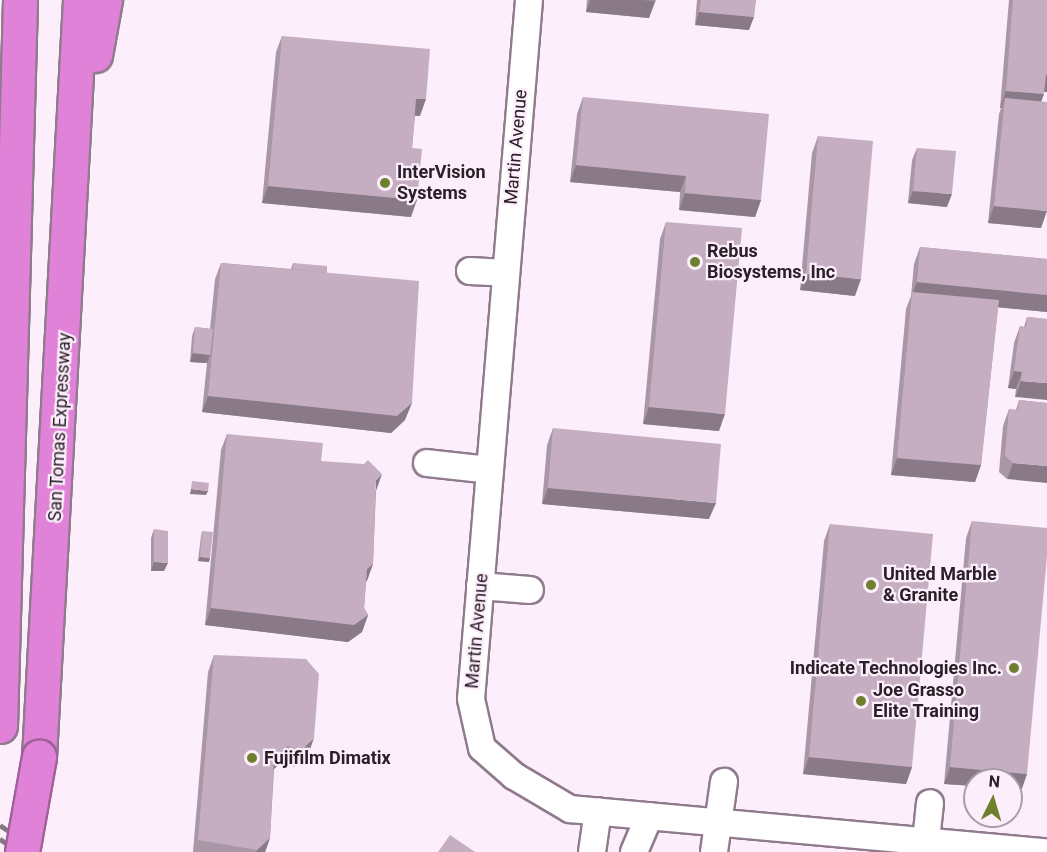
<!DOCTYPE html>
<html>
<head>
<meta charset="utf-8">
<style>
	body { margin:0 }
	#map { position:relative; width:1047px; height:852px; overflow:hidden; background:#fdeefb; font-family:Roboto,sans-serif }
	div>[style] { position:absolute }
	.roads { filter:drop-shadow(2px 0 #907a8d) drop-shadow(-2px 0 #907a8d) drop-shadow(0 2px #907a8d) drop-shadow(0 -2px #907a8d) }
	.minor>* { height:26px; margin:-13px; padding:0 13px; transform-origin:13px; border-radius:13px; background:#fff }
	.highway>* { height:33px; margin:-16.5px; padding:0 16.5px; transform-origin:16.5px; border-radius:16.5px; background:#e082d8 }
	.rail>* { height:4.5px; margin-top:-2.25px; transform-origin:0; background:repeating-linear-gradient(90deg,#847983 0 10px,transparent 0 20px) }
	.bridges { filter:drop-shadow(2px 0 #a0609a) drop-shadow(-2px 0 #a0609a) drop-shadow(0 2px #a0609a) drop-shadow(0 -2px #a0609a) }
	.highway-bridge>* { height:33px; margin:-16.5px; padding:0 16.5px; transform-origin:16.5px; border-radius:16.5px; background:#e082d8 }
	.wall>* { inset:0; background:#a996a7 }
	.shaded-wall>* { inset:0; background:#8a7a88 }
	.building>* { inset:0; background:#c5aec2 }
	.dots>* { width:16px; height:16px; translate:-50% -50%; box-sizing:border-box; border:3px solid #fdeefb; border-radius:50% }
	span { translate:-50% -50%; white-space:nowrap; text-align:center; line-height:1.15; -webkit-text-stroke:4.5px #fdeefb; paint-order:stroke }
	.street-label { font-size:18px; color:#292028 }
	.poi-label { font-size:18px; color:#292028; font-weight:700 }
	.left { translate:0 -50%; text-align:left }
	.right { translate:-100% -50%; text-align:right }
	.north { position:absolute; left:963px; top:768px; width:60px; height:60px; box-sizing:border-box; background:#fdeefb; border:2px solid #a89ca7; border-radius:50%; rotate:5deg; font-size:16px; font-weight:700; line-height:24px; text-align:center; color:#292028 }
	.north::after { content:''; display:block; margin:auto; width:21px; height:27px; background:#6e7f2e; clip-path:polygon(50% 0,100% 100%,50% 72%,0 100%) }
</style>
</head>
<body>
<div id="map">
	<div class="roads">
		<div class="minor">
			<i style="left:529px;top:0;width:701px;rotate:94.74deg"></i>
			<i style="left:471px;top:699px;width:50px;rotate:77.3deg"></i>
			<i style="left:482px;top:748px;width:43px;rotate:41.2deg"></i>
			<i style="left:514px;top:776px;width:65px;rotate:30.5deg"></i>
			<i style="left:570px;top:809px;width:479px;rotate:5.2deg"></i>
			<i style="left:470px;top:271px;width:36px;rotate:3deg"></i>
			<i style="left:427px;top:463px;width:63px;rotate:6.3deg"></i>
			<i style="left:480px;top:586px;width:50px;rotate:4.6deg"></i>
			<i style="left:926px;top:841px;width:38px;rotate:-84deg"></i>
			<i style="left:592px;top:852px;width:41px;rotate:-81.7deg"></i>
			<i style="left:634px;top:852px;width:39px;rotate:-67deg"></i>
			<i style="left:714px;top:852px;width:71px;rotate:-81.9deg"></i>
		</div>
		<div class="highway">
			<i style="left:95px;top:55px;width:56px;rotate:-79.7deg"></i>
			<i style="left:0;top:726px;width:726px;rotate:-88.42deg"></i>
			<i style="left:39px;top:757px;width:758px;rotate:-86.9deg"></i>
		</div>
	</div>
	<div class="rail">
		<i style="left:0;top:825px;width:48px;rotate:34deg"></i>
		<i style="left:0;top:839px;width:24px;rotate:33deg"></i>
	</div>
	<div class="bridges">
		<div class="highway-bridge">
			<i style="left:22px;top:852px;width:97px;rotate:-79.9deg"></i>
		</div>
	</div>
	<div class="wall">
		<i style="clip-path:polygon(587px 0,656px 0,649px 18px,586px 12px)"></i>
		<i style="clip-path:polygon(697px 0,756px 0,749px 30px,695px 25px)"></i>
		<i style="clip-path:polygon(1009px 0,1047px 0,1047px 92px,1044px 92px,1041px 101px,1041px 228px,988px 223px,999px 114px,1001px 108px,1000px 108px)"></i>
		<i style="clip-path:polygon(282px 36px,420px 116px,415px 116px,412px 148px,411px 217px,262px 203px,276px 52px)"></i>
		<i style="clip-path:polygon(583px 97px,761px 200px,755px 217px,679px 210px,680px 192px,570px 182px,577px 114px)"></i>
		<i style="clip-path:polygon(818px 136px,855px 296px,800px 290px,812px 153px)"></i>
		<i style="clip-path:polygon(917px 148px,947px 207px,908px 203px,912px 160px)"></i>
		<i style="clip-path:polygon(666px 222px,719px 431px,643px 424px,660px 239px)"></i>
		<i style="clip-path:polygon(920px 247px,1047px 259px,1047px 312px,998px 307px,981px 465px,975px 482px,891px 475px,906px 309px,911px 296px,914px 264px)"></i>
		<i style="clip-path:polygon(221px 263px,291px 269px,293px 263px,327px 273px,405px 420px,391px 433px,202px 412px,207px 363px,190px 362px,192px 336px,195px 327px,210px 329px,215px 279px)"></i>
		<i style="clip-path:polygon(1027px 317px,1047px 319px,1015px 397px,1016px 389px,1008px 388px,1014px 343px,1020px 326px,1024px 327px)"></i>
		<i style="clip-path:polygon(1019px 400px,1047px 403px,1007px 479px,999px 472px,1003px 426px,1009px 409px,1016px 410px)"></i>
		<i style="clip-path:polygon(553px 428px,709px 519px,542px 504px,547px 445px)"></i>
		<i style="clip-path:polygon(227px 434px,321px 461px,376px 491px,373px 564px,366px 582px,364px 608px,368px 615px,362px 632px,348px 642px,205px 625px,221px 450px)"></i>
		<i style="clip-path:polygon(972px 521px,1027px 774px,1021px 791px,1011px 790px,1011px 780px,975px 780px,975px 786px,944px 784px,966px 538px)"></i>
		<i style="clip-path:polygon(830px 524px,912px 767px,906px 784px,803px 774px,824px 541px)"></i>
		<i style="clip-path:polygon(154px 529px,164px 571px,151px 571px,151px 538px)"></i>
		<i style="clip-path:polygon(202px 531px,209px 562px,198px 561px,201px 536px)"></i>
		<i style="clip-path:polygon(214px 655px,308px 755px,294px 767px,282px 762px,274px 769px,270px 838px,265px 852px,193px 852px,208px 672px)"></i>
	</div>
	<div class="shaded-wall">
		<i style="clip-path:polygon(590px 0,642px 0,655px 1px,649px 18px,586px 12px)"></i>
		<i style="clip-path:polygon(699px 12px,754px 17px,749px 30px,695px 25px)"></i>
		<i style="clip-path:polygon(1046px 75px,1047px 75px,1047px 92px,1040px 92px)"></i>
		<i style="clip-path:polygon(1006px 91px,1044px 94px,1038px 111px,1005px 98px,1001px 108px,1000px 108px)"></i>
		<i style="clip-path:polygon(416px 99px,426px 99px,420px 116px,410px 115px)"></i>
		<i style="clip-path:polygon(576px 165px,686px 176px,680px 192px,570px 182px)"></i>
		<i style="clip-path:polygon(268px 186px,417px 200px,411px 217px,262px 203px)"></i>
		<i style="clip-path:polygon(913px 191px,952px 194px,947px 207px,908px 203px)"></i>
		<i style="clip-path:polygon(685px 193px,761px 200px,755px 217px,679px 210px)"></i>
		<i style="clip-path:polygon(994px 206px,1047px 211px,1041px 228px,988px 223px)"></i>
		<i style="clip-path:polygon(806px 274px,861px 279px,855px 296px,800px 290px)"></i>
		<i style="clip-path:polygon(917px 282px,1047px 295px,1047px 312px,912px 299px,912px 295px)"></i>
		<i style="clip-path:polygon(193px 353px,210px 355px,207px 363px,190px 362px)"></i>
		<i style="clip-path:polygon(1014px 371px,1022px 372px,1016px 389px,1008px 388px)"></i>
		<i style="clip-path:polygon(1021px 381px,1047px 383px,1047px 400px,1015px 397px)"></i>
		<i style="clip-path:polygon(208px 396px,412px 403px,405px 420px,391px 433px,202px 412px)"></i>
		<i style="clip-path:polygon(649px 407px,725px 414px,719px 431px,643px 424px)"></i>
		<i style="clip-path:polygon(897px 458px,981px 465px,975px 482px,891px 475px)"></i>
		<i style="clip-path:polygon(1013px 463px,1047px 466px,1047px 483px,1007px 479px)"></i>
		<i style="clip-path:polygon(382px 474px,376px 491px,376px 480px)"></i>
		<i style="clip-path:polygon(548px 488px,716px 503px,709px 519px,542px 504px)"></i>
		<i style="clip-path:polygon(191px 489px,208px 491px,206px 495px,190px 494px)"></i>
		<i style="clip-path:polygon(200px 557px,210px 558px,209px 562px,198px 561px)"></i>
		<i style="clip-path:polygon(154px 562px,168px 563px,164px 571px,151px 571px)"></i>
		<i style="clip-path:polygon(373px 564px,367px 581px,361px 585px,367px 569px)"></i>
		<i style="clip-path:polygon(211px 608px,368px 615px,362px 632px,348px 642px,205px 625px)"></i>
		<i style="clip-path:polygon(314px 738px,308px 755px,294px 767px,300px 751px)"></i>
		<i style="clip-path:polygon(288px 746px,282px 762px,268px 774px,274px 757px)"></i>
		<i style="clip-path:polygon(809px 757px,912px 767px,906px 784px,803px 774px)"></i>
		<i style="clip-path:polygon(950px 767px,1027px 774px,1021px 791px,1011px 790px,1011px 780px,975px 780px,975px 786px,944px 784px)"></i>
		<i style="clip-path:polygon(270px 838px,265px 852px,256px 852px,257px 850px)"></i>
	</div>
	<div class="building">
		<i style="clip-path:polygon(701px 0,756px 0,754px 17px,699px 12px)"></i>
		<i style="clip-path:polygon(1013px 0,1047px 0,1047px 75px,1046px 75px,1044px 94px,1006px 91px)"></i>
		<i style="clip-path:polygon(282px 36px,430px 49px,426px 99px,416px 99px,412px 148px,422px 149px,417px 200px,268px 186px)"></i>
		<i style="clip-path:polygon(583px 97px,769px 114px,761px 200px,685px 193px,686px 176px,576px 165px)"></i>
		<i style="clip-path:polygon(1005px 98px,1047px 102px,1047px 211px,994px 206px)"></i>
		<i style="clip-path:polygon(818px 136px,873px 141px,861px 279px,806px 274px)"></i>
		<i style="clip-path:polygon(917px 148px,956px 151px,952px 194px,913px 191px)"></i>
		<i style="clip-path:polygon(666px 222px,742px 228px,725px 414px,649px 407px)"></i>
		<i style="clip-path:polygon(920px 247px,1047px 259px,1047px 295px,917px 282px)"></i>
		<i style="clip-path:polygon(221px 263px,419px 281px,412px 403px,397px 416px,208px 396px)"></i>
		<i style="clip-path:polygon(293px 263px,327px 266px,327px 273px,293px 269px)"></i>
		<i style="clip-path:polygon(912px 292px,999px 300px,981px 465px,897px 458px)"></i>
		<i style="clip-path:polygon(1027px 317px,1047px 319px,1047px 383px,1021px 381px,1022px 372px,1014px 371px,1020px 326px,1026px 327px)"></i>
		<i style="clip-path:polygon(195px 327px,213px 329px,210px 355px,193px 353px)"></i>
		<i style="clip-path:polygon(1019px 400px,1047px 403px,1047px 466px,1013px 463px,1005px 456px,1009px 409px,1018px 410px)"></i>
		<i style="clip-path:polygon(553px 428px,721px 444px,716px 503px,548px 488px)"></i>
		<i style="clip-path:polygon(227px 434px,323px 443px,321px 461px,364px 464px,368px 460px,382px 474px,376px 480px,373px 564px,367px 569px,364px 608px,368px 615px,354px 625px,211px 608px)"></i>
		<i style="clip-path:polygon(192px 481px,209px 483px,208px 491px,191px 489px)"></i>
		<i style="clip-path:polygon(972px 521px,1047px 528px,1047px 556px,1027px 774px,950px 767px)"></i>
		<i style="clip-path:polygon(830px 524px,933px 534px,912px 767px,809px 757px)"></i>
		<i style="clip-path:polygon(154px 529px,168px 531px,168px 563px,154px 562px)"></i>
		<i style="clip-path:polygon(202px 531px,213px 532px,210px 558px,200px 557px)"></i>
		<i style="clip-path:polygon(214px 655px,306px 659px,319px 674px,314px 738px,300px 751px,288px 746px,274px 757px,270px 838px,257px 850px,198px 840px)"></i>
		<i style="clip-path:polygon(450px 835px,475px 852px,438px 852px)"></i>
	</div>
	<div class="dots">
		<i style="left:385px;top:183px;background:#6e7f2e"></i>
		<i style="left:695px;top:262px;background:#6e7f2e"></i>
		<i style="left:871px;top:585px;background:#6e7f2e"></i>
		<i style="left:1014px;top:668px;background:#6e7f2e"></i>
		<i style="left:861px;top:701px;background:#6e7f2e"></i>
		<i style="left:252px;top:758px;background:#6e7f2e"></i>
	</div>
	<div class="street-label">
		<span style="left:516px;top:147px;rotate:-85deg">Martin Avenue</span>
		<span style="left:60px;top:427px;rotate:-87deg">San Tomas Expressway</span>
		<span style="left:477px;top:631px;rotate:-85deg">Martin Avenue</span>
	</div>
	<div class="poi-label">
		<span class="left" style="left:397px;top:183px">InterVision<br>Systems</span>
		<span class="left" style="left:707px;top:262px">Rebus<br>Biosystems, Inc</span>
		<span class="left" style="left:883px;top:585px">United Marble<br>&amp; Granite</span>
		<span class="right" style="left:1002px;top:668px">Indicate Technologies Inc.</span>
		<span class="left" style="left:873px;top:701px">Joe Grasso<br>Elite Training</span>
		<span class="left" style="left:264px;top:758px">Fujifilm Dimatix</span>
	</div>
	<div class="north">N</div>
</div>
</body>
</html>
